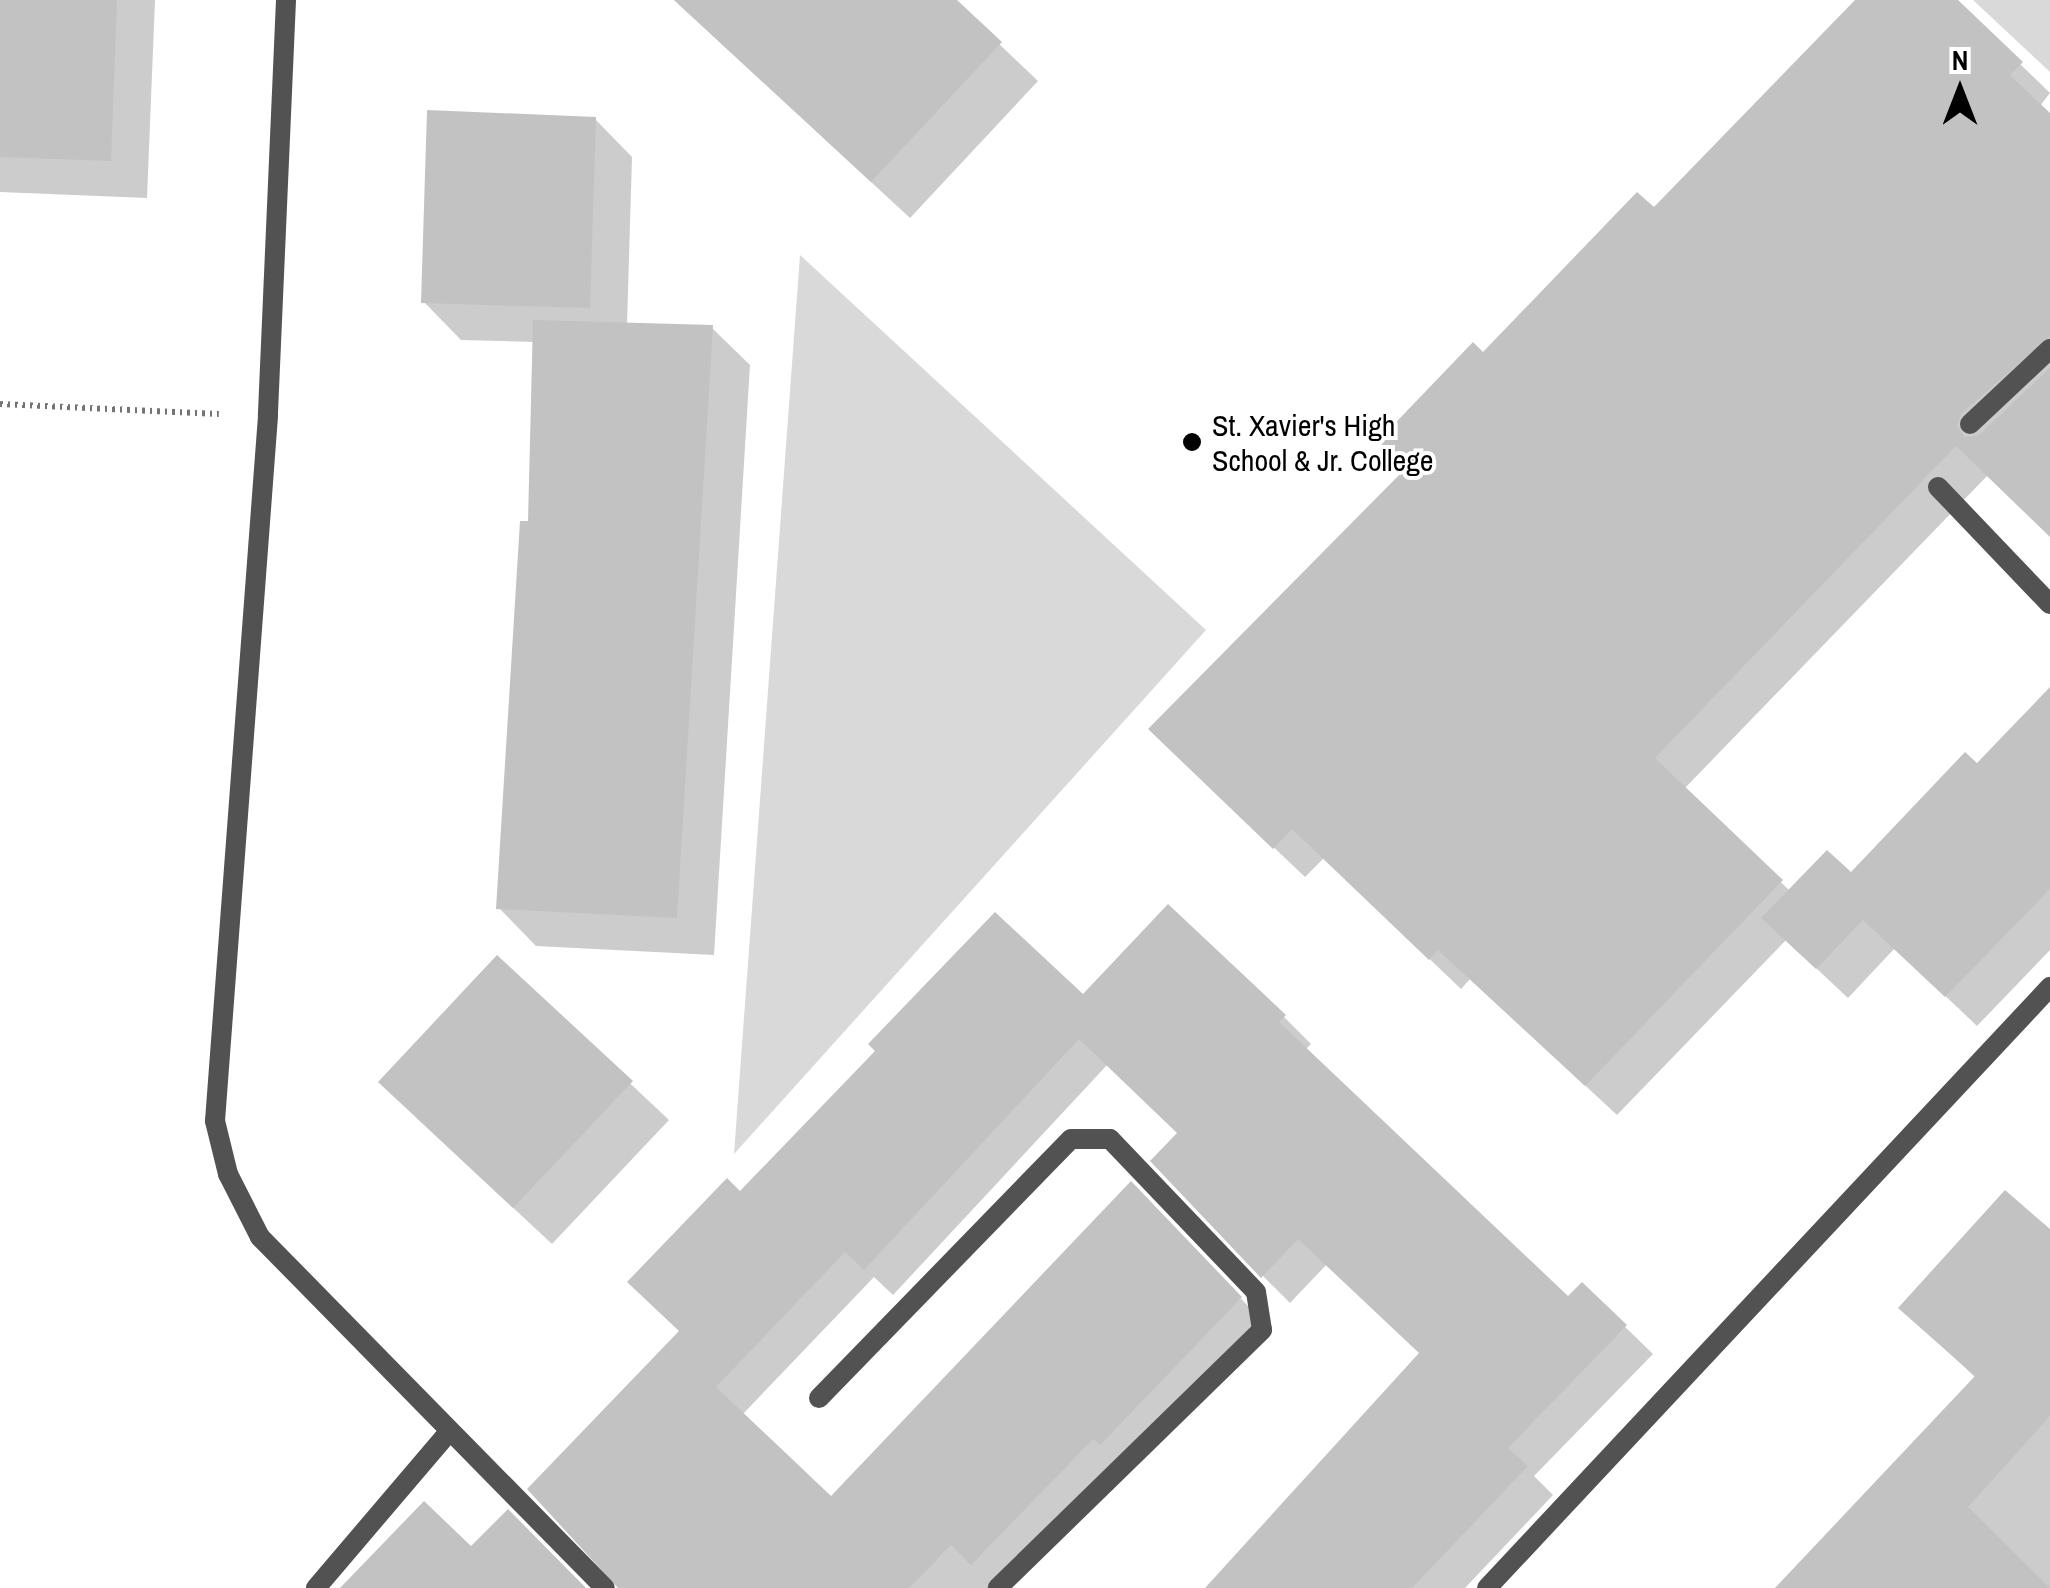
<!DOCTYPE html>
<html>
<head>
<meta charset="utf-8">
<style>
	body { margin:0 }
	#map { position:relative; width:2050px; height:1588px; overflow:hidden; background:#fff; font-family:"Archivo Narrow",sans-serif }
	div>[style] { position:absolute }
	.green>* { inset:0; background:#d9d9d9 }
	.shadow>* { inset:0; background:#0003 }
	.building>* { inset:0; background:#c2c2c2 }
	.path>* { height:6px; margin-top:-3px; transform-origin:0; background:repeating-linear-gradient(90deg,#747474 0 2.5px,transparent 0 7.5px) }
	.street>* { height:20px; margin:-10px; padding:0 10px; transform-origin:10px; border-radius:10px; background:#525252 }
	.dots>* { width:28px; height:28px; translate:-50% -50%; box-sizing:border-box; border:5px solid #fff; border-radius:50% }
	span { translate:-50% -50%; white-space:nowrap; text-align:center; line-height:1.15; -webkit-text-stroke:8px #fff; paint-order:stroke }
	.poi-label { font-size:30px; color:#000 }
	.left { translate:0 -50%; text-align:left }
	.north { position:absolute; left:1910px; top:40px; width:100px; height:100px; -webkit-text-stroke:8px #fff; paint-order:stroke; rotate:0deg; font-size:28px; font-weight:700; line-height:40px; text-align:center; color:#000 }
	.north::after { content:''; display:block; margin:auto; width:35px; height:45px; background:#000; clip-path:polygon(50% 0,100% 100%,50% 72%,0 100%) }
</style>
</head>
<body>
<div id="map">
	<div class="green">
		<i style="clip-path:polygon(1973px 0,2050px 0,2050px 72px)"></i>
		<i style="clip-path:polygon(800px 255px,1206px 630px,734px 1154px)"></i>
	</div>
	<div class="shadow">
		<i style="clip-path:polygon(0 0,155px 0,147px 198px,0 192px)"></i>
		<i style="clip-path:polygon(674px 0,953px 0,1038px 81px,910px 218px)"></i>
		<i style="clip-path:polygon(1858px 0,1954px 0,2050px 93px,2040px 106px,2050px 116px,2050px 535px,1988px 475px,1684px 789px,1790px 891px,1851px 876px,1977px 766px,2050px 691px,2050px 950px,1977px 1026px,1895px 948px,1848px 998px,1786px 940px,1617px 1115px,1470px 979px,1461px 989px,1324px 858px,1305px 877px,1182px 760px,1409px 468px,1483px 356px,1654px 211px)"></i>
		<i style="clip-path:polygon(595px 119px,632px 157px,627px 325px,712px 328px,750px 365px,714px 955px,536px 946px,499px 908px,530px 524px,535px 342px,461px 340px,424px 302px)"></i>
		<i style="clip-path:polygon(497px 958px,669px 1120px,552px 1244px,418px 1119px)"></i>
		<i style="clip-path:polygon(1083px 997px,1284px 1017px,1311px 1044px,1305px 1050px,1568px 1300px,1582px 1285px,1653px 1354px,1534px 1476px,1553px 1495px,1465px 1588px,1208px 1588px,1422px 1354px,1327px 1264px,1290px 1303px,1263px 1276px,1180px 1133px,1108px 1064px,893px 1295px,874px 1277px,742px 1415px,831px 1499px,1158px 1211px,1267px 1326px,1003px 1588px,618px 1588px,682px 1332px,740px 1194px)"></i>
		<i style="clip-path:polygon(2050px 1232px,2050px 1588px,1778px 1588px,1976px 1378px,1901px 1308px)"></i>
	</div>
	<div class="building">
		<i style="clip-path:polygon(0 0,117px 0,111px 161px,0 157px)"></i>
		<i style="clip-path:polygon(674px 0,957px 0,1002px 42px,871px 182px)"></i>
		<i style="clip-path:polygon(1855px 0,1958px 0,2023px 62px,2010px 75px,2050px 113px,2050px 336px,1961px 414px,1957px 426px,1965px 437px,1979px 435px,2050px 368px,2050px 537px,1956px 446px,1655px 758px,1783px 880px,1585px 1086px,1438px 950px,1429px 960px,1292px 829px,1273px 849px,1148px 729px,1406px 468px,1378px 441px,1473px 342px,1483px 352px,1637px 192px,1654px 207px)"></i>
		<i style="clip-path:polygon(427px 110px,596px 117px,590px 308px,421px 303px)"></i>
		<i style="clip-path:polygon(533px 320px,713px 325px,677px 918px,496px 909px,520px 521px,528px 521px)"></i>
		<i style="clip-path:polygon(2050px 687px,2050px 889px,1945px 997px,1863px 920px,1816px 969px,1761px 918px,1827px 850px,1851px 872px,1965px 752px,1977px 763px)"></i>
		<i style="clip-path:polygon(1168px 904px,1286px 1015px,1279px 1022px,1568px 1296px,1582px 1282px,1627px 1325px,1508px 1448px,1528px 1466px,1412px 1588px,1205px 1588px,1419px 1353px,1298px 1239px,1261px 1278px,1150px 1161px,1177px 1133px,1079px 1039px,864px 1270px,845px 1252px,716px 1387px,831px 1496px,1131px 1181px,1242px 1297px,1100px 1445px,1093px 1439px,971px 1565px,951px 1545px,909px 1588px,618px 1588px,527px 1489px,679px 1331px,627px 1282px,727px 1178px,740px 1191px,875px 1051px,868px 1044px,995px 912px,1083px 994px)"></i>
		<i style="clip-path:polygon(497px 955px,633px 1081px,513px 1208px,378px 1082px)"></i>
		<i style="clip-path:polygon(2005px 1190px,2050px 1229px,2050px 1416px,1968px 1507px,2050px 1588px,1775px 1588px,1975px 1376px,1898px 1308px)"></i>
		<i style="clip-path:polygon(424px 1501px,471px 1546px,508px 1509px,586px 1588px,340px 1588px)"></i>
	</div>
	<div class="path">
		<i style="left:0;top:404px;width:219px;rotate:2.6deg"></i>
	</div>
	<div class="street">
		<i style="left:286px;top:0;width:416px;rotate:92.5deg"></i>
		<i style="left:268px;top:416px;width:707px;rotate:94.3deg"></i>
		<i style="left:215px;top:1121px;width:55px;rotate:76.2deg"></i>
		<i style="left:228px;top:1174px;width:71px;rotate:63.1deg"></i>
		<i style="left:260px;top:1237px;width:492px;rotate:45.5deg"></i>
		<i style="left:1970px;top:424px;width:110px;rotate:-43.2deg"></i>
		<i style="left:1938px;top:487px;width:162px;rotate:46.3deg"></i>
		<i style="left:819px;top:1398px;width:361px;rotate:-45.8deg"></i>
		<i style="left:1071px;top:1139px;width:39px"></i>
		<i style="left:1110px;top:1139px;width:211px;rotate:46.3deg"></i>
		<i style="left:1256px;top:1292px;width:38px;rotate:81deg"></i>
		<i style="left:1262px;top:1330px;width:369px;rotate:135.7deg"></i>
		<i style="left:316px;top:1588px;width:202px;rotate:-49.6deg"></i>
		<i style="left:1487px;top:1588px;width:824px;rotate:-46.87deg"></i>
	</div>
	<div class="dots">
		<i style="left:1192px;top:442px;background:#000"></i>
	</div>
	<div class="poi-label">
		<span class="left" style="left:1212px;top:442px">St. Xavier's High<br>School &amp; Jr. College</span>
	</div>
	<div class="north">N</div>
</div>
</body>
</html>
